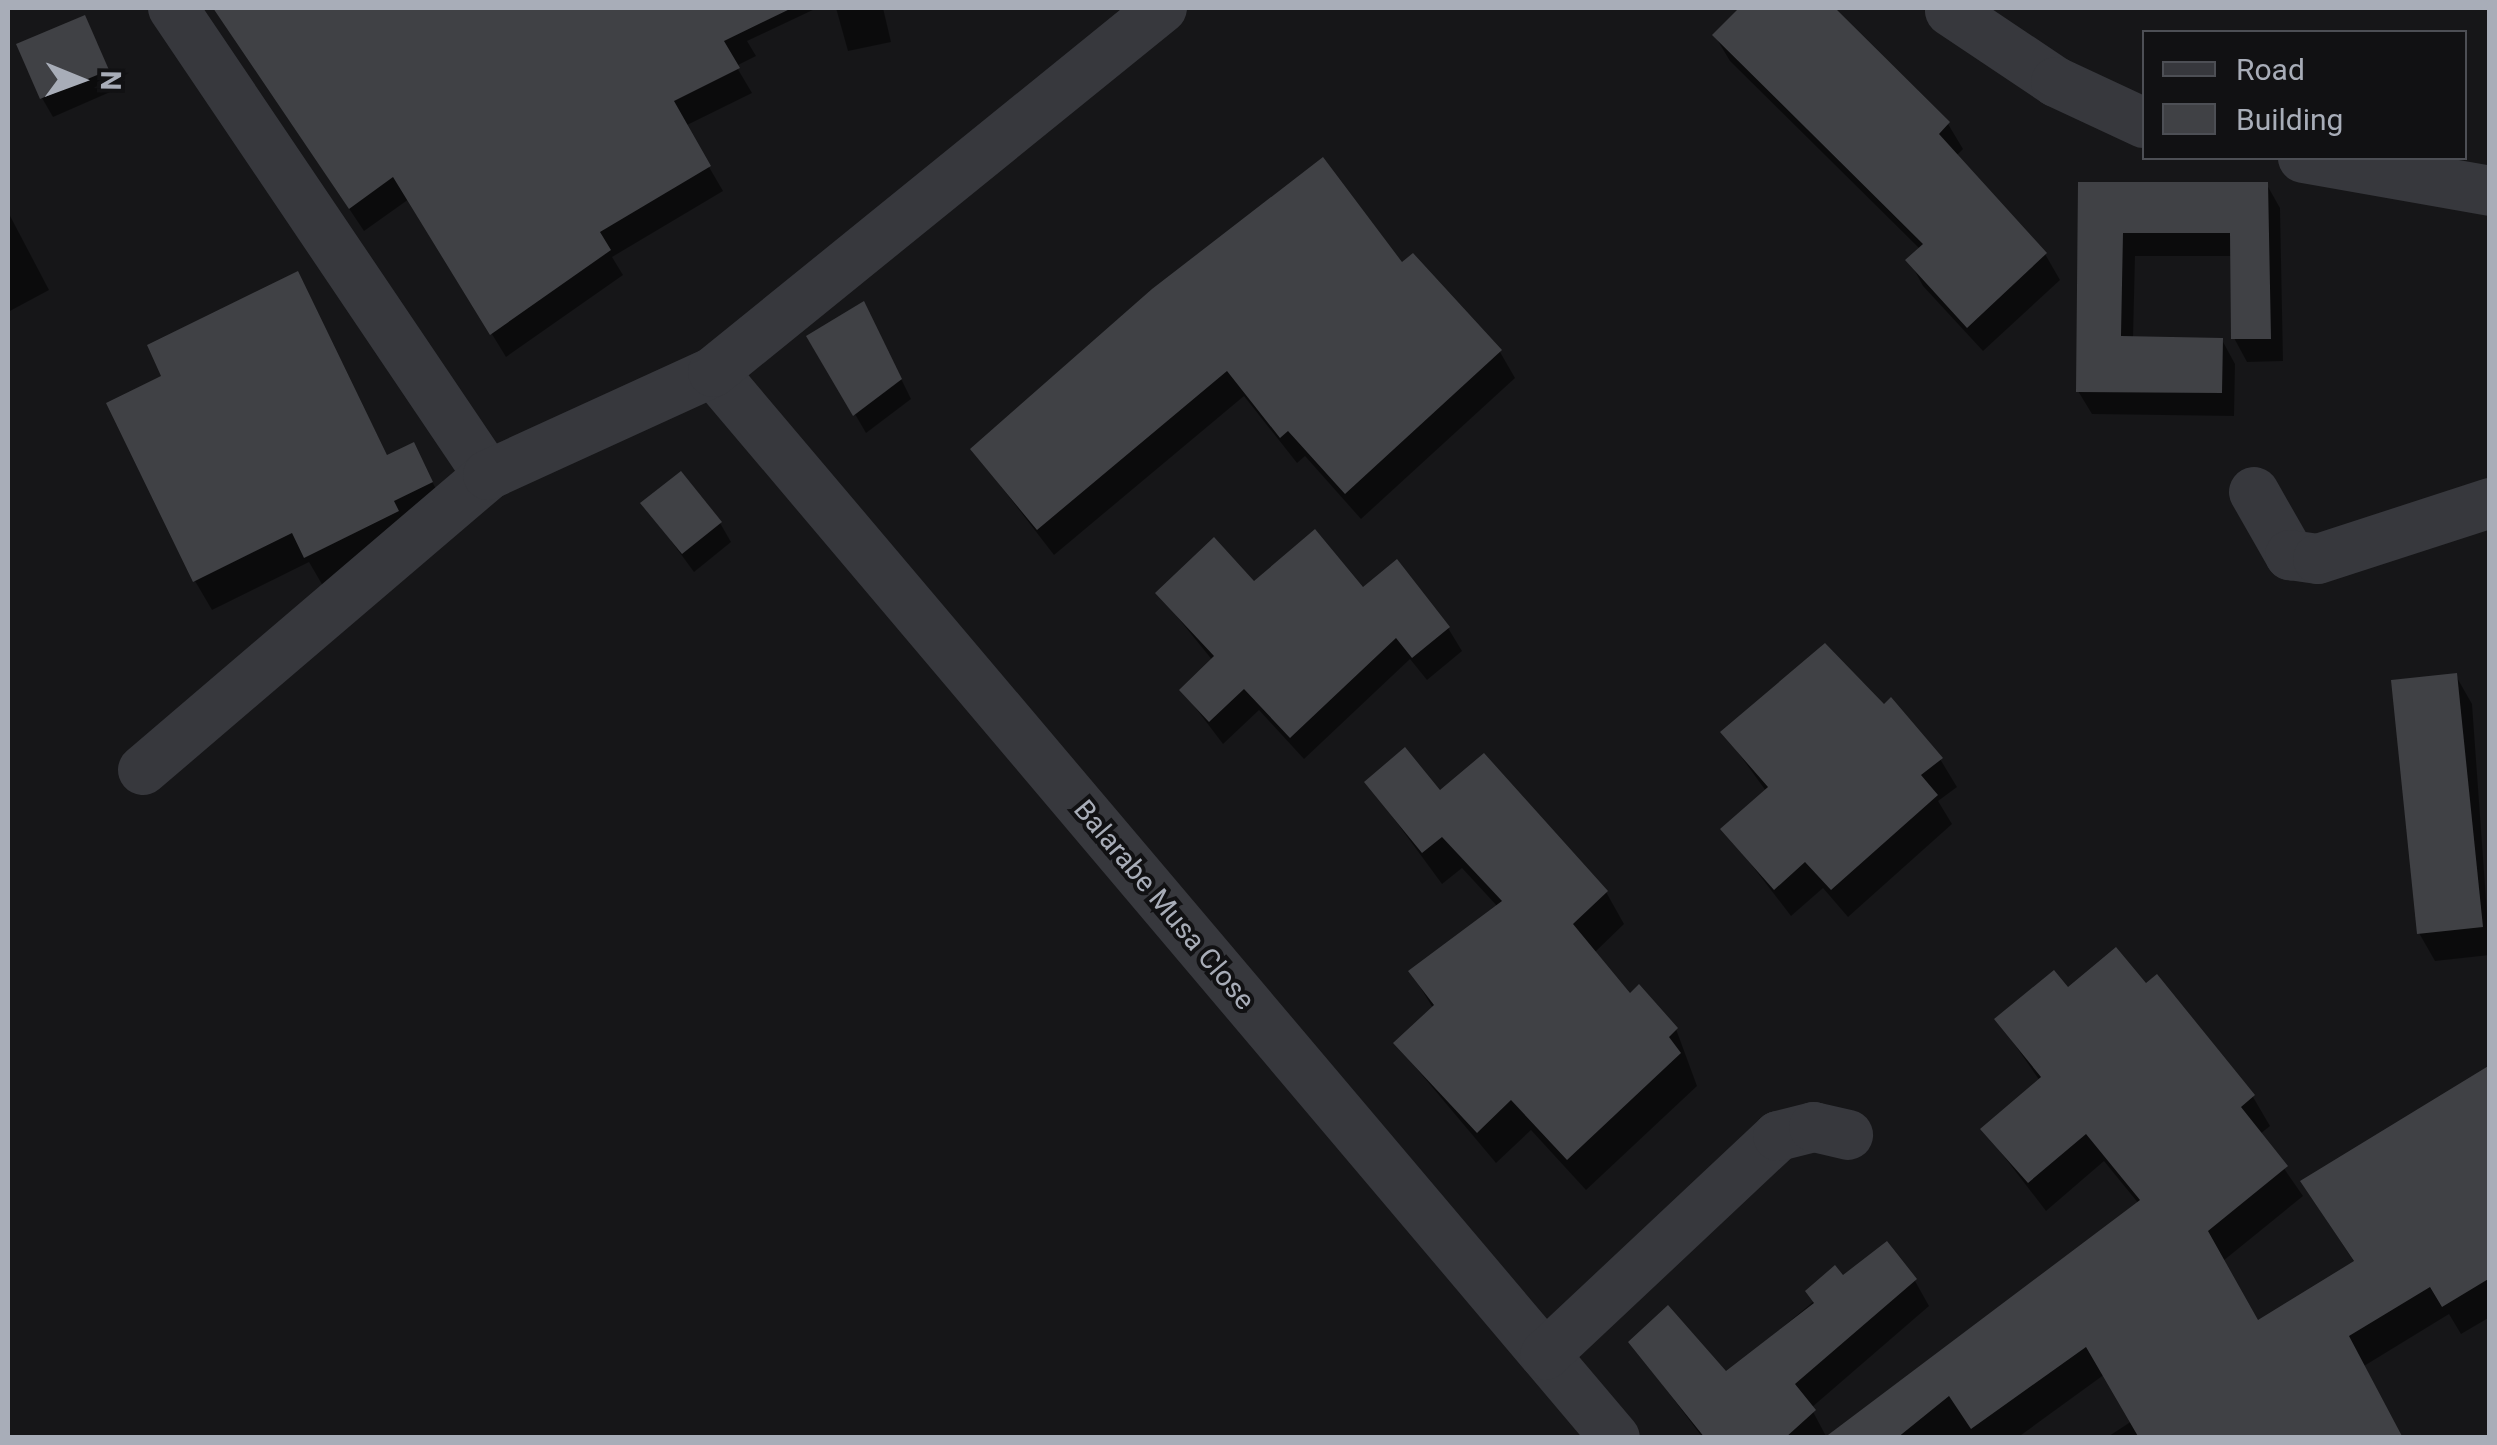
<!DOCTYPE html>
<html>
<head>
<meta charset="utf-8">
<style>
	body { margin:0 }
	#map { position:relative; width:2497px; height:1445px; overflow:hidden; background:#161618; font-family:Roboto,sans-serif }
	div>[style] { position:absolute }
	.shadow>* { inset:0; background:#0007 }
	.building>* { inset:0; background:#404145 }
	.street>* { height:50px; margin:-25px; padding:0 25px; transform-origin:25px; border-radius:25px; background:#37383d }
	span { translate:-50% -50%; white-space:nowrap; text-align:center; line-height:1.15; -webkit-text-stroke:8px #111113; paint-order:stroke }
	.street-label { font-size:28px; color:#a8adb8 }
	.frame { position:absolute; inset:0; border:10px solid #a8adb8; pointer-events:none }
	.legend { position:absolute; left:2142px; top:30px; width:325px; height:130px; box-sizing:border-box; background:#111113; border:2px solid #4d4f55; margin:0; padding:12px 18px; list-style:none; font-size:30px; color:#a8adb8 }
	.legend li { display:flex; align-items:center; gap:20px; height:50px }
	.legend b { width:50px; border:2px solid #4d4f55 }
	.north { position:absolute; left:30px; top:30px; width:100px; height:100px; -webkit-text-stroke:8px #111113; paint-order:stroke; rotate:91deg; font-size:28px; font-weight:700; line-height:40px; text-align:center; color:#a8adb8 }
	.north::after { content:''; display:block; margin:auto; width:35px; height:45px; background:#a8adb8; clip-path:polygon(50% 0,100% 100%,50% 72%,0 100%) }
</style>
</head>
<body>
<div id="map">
	<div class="shadow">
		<i style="clip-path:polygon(215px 8px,817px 8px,747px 41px,756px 56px,736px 66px,752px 93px,685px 126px,723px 191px,612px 257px,623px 275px,506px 357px,409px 199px,364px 231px)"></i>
		<i style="clip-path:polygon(836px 8px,883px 8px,891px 42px,848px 51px)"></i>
		<i style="clip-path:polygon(1743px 8px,1831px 8px,1948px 124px,1963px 149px,1956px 156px,2045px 254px,2060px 280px,1983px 351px,1923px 286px,1909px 260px,1920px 249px,1730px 61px,1715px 36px)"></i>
		<i style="clip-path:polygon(84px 18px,117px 89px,53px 117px,42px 98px)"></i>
		<i style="clip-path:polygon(2081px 184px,2267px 185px,2280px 208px,2283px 361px,2247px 362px,2234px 338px,2232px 256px,2135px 256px,2133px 339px,2222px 340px,2235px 364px,2234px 416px,2092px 414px,2078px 391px)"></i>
		<i style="clip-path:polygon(8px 212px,49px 290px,8px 312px)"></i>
		<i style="clip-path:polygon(1401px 265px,1500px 352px,1515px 378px,1361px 519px,1305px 456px,1297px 463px,1244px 396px,1054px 555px,973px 450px)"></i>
		<i style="clip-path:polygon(297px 274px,388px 457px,413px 445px,448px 512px,323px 586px,309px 562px,212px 610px,195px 581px,164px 378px)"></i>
		<i style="clip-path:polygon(874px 324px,911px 399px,866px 433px,810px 337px)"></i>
		<i style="clip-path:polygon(644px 504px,720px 523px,731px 542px,694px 572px)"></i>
		<i style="clip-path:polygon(1254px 584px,1363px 590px,1448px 628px,1462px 651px,1427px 680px,1410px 659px,1304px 759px,1259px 710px,1223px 744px,1182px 690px,1213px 661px,1158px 593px)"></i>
		<i style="clip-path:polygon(2456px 676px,2472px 704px,2490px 955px,2435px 961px,2419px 933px)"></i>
		<i style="clip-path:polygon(1884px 707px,1940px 759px,1957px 787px,1938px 801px,1952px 824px,1848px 917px,1823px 888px,1791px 916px,1724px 829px,1766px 791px,1724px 733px)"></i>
		<i style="clip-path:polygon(1367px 782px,1439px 793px,1606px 892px,1624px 924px,1594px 953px,1630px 997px,1676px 1029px,1697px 1086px,1586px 1190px,1531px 1130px,1496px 1163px,1396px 1044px,1433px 1008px,1411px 972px,1498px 907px,1462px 868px,1442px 884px)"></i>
		<i style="clip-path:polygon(2145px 986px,2253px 1097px,2270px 1126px,2260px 1134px,2303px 1196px,2223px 1261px,2257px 1323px,2355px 1263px,2320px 1210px,2490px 1068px,2490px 1317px,2461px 1334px,2449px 1314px,2364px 1366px,2401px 1438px,2106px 1438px,2132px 1421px,2105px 1374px,2017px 1438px,1859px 1438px,2139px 1204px,2104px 1161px,2046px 1211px,1983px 1129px,2040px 1081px,1997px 1019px,2068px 990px)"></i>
		<i style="clip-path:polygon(1842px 1278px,1915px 1281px,1929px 1306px,1811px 1408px,1827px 1438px,1703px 1438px,1631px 1343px,1726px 1374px)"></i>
	</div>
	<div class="building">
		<i style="clip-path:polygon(213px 8px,792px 8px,724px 41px,740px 68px,674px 101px,711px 166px,600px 232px,611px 250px,490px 335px,393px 177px,349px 209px)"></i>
		<i style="clip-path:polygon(1739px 8px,1835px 8px,1950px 122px,1939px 134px,2047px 253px,1967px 328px,1905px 260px,1923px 244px,1712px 35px)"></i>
		<i style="clip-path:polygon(85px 15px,109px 70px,40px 99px,16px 44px)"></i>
		<i style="clip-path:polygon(1323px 157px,1402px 262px,1413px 253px,1502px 350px,1345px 494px,1288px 431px,1280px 438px,1227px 371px,1037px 530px,970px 449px,1152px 289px)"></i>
		<i style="clip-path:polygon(2078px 182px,2268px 182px,2271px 339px,2231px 339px,2230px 233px,2123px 233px,2121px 336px,2223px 338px,2222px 393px,2076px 392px)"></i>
		<i style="clip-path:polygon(298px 271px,387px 455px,414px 442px,433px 482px,394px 501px,399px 511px,304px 558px,292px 533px,193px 582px,106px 403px,161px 376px,147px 345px)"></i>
		<i style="clip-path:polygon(864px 301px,902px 379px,853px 416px,806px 336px)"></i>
		<i style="clip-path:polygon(681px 471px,722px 522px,682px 554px,640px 503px)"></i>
		<i style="clip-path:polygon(1315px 529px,1363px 587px,1397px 559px,1450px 627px,1412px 658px,1396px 638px,1290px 738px,1244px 689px,1209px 722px,1179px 690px,1214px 656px,1155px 593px,1214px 537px,1254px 581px)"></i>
		<i style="clip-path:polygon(1825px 643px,1884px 704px,1891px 697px,1943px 758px,1921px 775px,1938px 795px,1831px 890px,1805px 862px,1774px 890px,1720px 829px,1768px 787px,1720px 732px)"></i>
		<i style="clip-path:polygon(2457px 673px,2483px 927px,2417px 934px,2391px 680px)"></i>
		<i style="clip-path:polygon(1405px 747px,1440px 790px,1484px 753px,1608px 891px,1573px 924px,1630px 993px,1639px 984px,1678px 1028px,1669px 1037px,1681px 1053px,1567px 1160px,1511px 1100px,1477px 1133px,1393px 1043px,1434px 1005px,1408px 971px,1502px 901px,1442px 837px,1422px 853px,1364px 782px)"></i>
		<i style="clip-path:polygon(2116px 947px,2146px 983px,2157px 974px,2255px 1095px,2241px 1107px,2288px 1166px,2208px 1231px,2258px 1320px,2354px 1261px,2300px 1181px,2490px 1065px,2490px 1278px,2442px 1307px,2430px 1287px,2349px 1336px,2403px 1438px,2139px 1438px,2086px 1347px,1971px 1429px,1949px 1396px,1897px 1438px,1824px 1438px,2140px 1200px,2086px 1134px,2028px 1183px,1980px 1129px,2041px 1077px,1994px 1019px,2054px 970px,2068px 987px)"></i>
		<i style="clip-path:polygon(1887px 1241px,1917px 1279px,1795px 1384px,1816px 1410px,1785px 1438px,1705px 1438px,1628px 1342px,1668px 1305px,1726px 1371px,1814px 1303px,1805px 1291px,1835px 1265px,1843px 1275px)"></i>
	</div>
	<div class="street">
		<i style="left:173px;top:8px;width:563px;rotate:56deg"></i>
		<i style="left:1950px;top:11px;width:128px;rotate:33.8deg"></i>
		<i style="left:2056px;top:82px;width:97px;rotate:25deg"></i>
		<i style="left:2303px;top:158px;width:190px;rotate:10deg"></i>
		<i style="left:713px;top:372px;width:1396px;rotate:49.76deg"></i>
		<i style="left:2254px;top:492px;width:73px;rotate:60.3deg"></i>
		<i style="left:2290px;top:555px;width:28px;rotate:8deg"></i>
		<i style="left:2318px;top:559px;width:181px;rotate:-18deg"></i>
		<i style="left:143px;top:770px;width:454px;rotate:-40.5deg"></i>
		<i style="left:488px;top:475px;width:247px;rotate:-24.6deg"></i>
		<i style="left:713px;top:372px;width:578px;rotate:-39.03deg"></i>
		<i style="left:1545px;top:1355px;width:320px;rotate:-43.2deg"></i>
		<i style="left:1778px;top:1136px;width:37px;rotate:-14deg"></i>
		<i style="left:1814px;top:1127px;width:35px;rotate:13deg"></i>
	</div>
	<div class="street-label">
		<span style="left:1164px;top:905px;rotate:50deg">Balarabe Musa Close</span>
	</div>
	<div class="frame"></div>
	<ul class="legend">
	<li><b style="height:12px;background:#37383d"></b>Road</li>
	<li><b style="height:28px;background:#404145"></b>Building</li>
	</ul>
	<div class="north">N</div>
</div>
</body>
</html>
